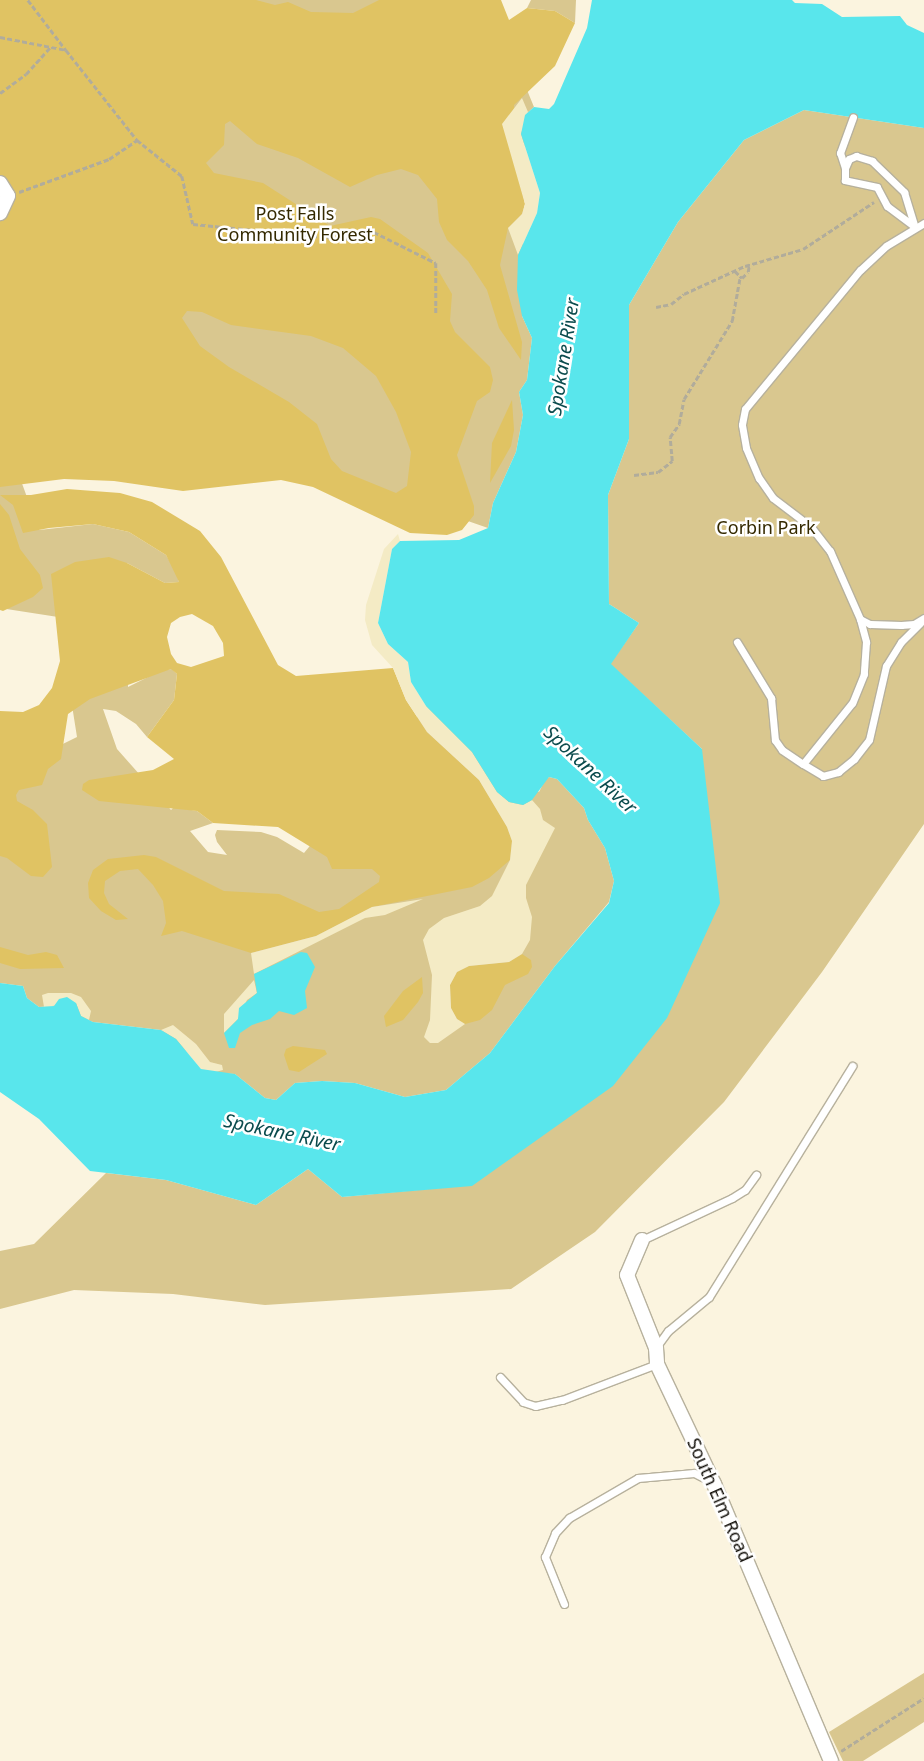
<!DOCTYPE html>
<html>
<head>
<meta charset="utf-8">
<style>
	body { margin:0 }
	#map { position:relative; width:924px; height:1761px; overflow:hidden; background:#fbf4df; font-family:"Noto Sans",sans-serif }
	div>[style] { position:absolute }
	.green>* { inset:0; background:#d9c78f }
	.forest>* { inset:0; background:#e0c363 }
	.sand>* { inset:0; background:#f4ebc5 }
	.water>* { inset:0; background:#59e6ec }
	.path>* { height:2.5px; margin-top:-1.25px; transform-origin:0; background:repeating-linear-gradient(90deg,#b1ac9b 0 5px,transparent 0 7.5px) }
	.roads { filter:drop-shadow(1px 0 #b7b19d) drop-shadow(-1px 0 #b7b19d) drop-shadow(0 1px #b7b19d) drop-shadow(0 -1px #b7b19d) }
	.service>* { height:7px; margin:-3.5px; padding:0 3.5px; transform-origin:3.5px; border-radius:3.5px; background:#fff }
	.minor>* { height:14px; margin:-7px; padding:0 7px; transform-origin:7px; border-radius:7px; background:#fff }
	span { translate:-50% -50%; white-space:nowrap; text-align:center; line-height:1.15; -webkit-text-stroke:5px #fff; paint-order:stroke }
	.park-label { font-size:18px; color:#342900 }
	.street-label { font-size:18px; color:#110e08 }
	.water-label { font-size:19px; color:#0a4b4d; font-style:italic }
</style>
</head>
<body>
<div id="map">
	<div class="green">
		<i style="clip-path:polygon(0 0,490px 0,534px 107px,525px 115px,522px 316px,532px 338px,527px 380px,519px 392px,523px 415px,516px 452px,493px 503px,488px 528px,105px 395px,1px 426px,39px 530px,93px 524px,129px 532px,166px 555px,176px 572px,179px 582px,165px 583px,127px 563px,128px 687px,162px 670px,172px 669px,177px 674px,174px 700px,147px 737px,136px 724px,116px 711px,103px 709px,117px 749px,171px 810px,174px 807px,197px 811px,213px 823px,190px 831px,208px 852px,227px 855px,217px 842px,215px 835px,217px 830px,261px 832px,277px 837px,304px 853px,426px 706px,539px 792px,545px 780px,549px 777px,557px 779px,584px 808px,588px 820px,605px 848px,614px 881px,609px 902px,555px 966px,490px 1053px,446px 1090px,405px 1097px,355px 1083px,322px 1081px,295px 1083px,276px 1100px,265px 1098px,235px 1074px,212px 1073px,161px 1030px,93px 1022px,54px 1006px,39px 1007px,27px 998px,23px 986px,0 983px,0 775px,77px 737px,58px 617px,0 608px)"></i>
		<i style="clip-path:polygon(531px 0,576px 0,575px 23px,555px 11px,527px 8px)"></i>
		<i style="clip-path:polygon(804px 110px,924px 128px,924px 824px,822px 972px,724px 1102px,595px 1232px,511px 1289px,265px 1305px,173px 1294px,74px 1290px,0 1309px,0 1251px,34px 1244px,106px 1173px,166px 1180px,256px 1205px,308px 1169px,342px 1197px,472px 1185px,702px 749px,610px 664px,639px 623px,609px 604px,608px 495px,629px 439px,629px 305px,678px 222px,744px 140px)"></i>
		<i style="clip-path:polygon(924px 1673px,924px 1722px,863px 1761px,843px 1761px,829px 1732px)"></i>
	</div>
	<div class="forest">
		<i style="clip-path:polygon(evenodd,0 0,256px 0,275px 5px,288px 2px,311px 12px,353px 13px,379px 0,501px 0,509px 20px,527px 8px,555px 11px,575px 23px,555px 66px,514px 105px,518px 174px,525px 204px,522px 214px,508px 228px,500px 265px,522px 342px,521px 360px,499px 328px,487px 290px,468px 261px,447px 240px,439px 222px,437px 199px,418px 175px,401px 169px,377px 175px,350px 187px,298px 158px,257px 144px,230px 121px,225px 124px,224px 145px,206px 163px,214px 173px,263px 183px,330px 226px,371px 217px,380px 219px,428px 253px,452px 294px,450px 321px,455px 332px,490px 367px,493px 380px,490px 392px,477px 401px,457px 455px,474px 506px,474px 515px,462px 530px,447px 535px,410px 533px,313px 487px,281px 480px,183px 491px,114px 481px,64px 479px,0 487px,0 220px,14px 201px,12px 188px,0 178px,0 0,187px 311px,202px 312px,231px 325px,311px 336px,343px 348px,376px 376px,396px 412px,411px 452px,407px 486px,396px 493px,342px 471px,331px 459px,317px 424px,289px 402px,229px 367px,200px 346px,182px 318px,187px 311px)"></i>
		<i style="clip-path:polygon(512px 400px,514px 430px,511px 446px,490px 483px,492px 443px)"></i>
		<i style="clip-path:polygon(evenodd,67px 489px,120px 493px,152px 502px,200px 531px,221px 557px,278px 665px,296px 676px,393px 668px,406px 700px,427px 732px,479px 780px,507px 827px,512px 841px,510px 860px,489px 878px,472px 887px,372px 907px,316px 936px,251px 953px,182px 931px,161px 936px,166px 923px,163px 901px,153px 885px,138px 869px,120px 871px,105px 881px,104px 893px,109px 904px,128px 919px,116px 920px,101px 911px,89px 898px,88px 883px,93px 870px,108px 859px,144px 855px,156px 857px,224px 891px,279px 894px,319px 912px,339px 909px,379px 882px,380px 876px,372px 869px,332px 869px,327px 857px,278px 827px,213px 823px,197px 811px,99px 801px,82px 790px,83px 784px,89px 780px,153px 770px,174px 759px,147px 737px,174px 700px,177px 674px,171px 669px,90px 699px,68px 714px,61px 759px,48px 769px,42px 785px,19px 790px,16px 795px,17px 801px,33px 810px,47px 824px,52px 867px,43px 877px,31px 876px,7px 858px,0 856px,0 711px,23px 712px,39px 705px,52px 688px,60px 661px,51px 574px,75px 562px,109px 557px,127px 563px,165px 583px,179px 582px,166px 555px,129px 532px,93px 524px,49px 528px,23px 533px,13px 505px,0 495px,31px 495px,67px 489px,192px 614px,213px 626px,223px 643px,224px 656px,191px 667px,177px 663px,171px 654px,167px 637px,171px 623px,180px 617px,192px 614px)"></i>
		<i style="clip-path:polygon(0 504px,9px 515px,20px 549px,40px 575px,43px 588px,33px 597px,3px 611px,0 610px)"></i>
		<i style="clip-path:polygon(0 947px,28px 955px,46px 952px,57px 955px,64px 968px,20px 969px,0 963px)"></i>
		<i style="clip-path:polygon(522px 954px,531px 960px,532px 967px,528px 974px,505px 985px,492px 1010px,480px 1020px,465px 1024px,457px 1019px,451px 1008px,450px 985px,457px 972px,469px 966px,509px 962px)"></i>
		<i style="clip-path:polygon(422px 977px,423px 993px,418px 1002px,403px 1020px,386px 1027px,384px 1016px,403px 991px)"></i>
		<i style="clip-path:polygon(293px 1046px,325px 1050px,327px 1054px,299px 1072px,289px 1070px,284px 1055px,286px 1049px)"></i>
	</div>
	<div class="sand">
		<i style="clip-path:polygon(522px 98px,528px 112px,521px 134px,540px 193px,537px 213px,518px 255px,508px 228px,522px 214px,525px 204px,502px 124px)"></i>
		<i style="clip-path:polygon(398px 534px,400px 541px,392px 549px,378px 623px,388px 644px,408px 662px,411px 682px,426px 706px,472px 752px,497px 792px,509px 802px,523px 805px,532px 800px,540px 809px,543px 820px,555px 828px,526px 885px,526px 898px,532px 917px,530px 940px,522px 954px,509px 962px,469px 966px,457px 972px,450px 985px,451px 1008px,457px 1019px,465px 1024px,438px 1043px,430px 1043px,424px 1037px,430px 1020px,432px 975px,423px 940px,429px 929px,444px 918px,480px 906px,492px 896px,510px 860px,512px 841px,507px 827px,479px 780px,427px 732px,406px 700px,393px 668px,372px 645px,365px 620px,366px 605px,384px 549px)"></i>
		<i style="clip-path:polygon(423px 899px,385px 915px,365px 918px,254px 974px,251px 953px,316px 936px,372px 907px)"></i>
		<i style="clip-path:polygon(254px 980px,257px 993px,247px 1000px,238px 1019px,224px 1033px,224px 1014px)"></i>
		<i style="clip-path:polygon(48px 993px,71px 993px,81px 997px,91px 1011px,89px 1020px,81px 1016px,76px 1003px,44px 1007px,42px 995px)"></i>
		<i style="clip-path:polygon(173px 1025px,196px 1044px,210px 1062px,222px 1065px,223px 1070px,212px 1073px,201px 1069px,176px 1039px,161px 1030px)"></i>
	</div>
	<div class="water">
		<i style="clip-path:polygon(592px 0,792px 0,795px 3px,822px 4px,842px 17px,900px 16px,907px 25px,924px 33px,924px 128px,804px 110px,744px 140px,678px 222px,629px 305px,629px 439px,608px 495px,609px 604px,639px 623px,611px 664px,702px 749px,720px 903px,667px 1018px,613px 1086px,472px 1186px,342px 1197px,308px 1169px,256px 1205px,166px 1180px,90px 1171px,39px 1119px,0 1092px,0 983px,23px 986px,27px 998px,39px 1007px,54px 1006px,59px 999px,67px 997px,76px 1003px,81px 1016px,93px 1022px,161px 1030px,176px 1039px,201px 1069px,235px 1074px,265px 1098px,276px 1100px,295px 1083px,322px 1081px,355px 1083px,405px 1097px,446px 1090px,490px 1053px,555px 966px,609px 903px,614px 881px,605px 848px,588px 820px,584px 808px,557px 779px,549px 777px,532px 800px,523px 805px,509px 802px,497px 792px,472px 752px,426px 706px,411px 682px,408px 662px,388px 644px,378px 623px,392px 549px,400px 541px,459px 540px,488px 528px,493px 503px,516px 452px,523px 415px,519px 392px,527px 380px,532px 338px,522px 316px,517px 290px,518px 255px,537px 213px,540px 193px,521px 134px,525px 115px,534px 107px,549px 109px,554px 104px,587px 28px)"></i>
		<i style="clip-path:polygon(301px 952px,307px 953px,315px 967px,305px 991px,307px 1008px,294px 1015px,279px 1011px,270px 1019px,252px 1025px,240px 1033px,235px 1048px,229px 1048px,224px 1033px,238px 1019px,239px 1008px,257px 993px,254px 974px)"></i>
	</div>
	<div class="path">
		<i style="left:28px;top:0;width:63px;rotate:52.8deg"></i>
		<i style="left:0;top:37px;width:67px;rotate:11.1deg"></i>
		<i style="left:66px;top:50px;width:115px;rotate:51.7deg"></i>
		<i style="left:137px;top:140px;width:58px;rotate:38.7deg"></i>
		<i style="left:182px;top:176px;width:49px;rotate:77.1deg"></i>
		<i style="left:193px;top:224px;width:153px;rotate:5.6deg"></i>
		<i style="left:345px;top:239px;width:30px;rotate:-14deg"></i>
		<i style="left:374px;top:232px;width:69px;rotate:26.6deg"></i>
		<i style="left:436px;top:263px;width:50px;rotate:90deg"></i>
		<i style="left:0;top:93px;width:32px;rotate:-36deg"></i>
		<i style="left:26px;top:74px;width:36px;rotate:-48deg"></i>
		<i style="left:19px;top:192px;width:96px;rotate:-20.1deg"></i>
		<i style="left:109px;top:159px;width:34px;rotate:-34deg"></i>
		<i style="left:735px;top:271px;width:10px;rotate:45deg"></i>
		<i style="left:742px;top:278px;width:8px;rotate:-45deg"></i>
		<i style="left:748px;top:272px;width:6px;rotate:-81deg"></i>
		<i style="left:656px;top:307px;width:15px;rotate:-11deg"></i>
		<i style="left:671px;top:304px;width:16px;rotate:-38deg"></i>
		<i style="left:684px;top:294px;width:67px;rotate:-24.7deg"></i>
		<i style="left:745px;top:266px;width:60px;rotate:-16.3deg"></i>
		<i style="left:803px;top:249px;width:85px;rotate:-33.5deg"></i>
		<i style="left:634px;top:475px;width:24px;rotate:-7deg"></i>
		<i style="left:658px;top:472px;width:18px;rotate:-38deg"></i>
		<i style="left:672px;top:461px;width:24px;rotate:-95deg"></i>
		<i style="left:670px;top:437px;width:16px;rotate:-55deg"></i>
		<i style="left:679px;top:424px;width:25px;rotate:-79deg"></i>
		<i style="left:684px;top:399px;width:92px;rotate:-58.4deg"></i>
		<i style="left:732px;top:321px;width:45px;rotate:-79.7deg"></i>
		<i style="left:841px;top:1751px;width:98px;rotate:-32.6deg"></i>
	</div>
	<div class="roads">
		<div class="service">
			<i style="left:856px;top:156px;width:17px;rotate:17deg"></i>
			<i style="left:872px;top:161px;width:45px;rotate:44.1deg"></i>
			<i style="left:904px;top:192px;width:37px;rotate:73deg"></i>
			<i style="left:915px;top:227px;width:35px;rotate:-143deg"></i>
			<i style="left:887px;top:206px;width:21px;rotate:-118deg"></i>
			<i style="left:877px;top:187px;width:33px;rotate:-168deg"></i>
			<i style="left:845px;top:180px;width:12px;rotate:-90deg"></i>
			<i style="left:845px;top:168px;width:10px;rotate:-66deg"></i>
			<i style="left:849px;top:159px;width:8px;rotate:-23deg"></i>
			<i style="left:845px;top:168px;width:16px;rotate:-108deg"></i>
			<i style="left:840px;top:153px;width:38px;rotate:-70deg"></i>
			<i style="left:924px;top:223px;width:44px;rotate:148.8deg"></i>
			<i style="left:886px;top:246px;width:35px;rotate:137deg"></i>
			<i style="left:860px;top:270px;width:180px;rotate:129.6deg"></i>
			<i style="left:745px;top:409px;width:16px;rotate:101deg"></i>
			<i style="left:742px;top:425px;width:23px;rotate:80deg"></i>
			<i style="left:746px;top:448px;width:33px;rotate:67deg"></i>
			<i style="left:759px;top:478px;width:24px;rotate:55deg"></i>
			<i style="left:773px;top:498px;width:48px;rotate:37.3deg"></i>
			<i style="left:811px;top:527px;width:31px;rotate:52deg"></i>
			<i style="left:830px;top:551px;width:74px;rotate:66.2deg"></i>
			<i style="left:860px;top:619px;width:11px;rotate:27deg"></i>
			<i style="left:870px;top:624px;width:31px;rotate:2deg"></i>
			<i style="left:901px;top:625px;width:13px;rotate:-4deg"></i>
			<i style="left:914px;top:624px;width:12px;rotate:-31deg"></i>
			<i style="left:860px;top:619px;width:24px;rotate:75deg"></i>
			<i style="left:866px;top:642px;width:32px;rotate:94deg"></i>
			<i style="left:864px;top:674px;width:31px;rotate:112deg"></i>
			<i style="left:852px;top:703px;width:78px;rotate:128.8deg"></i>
			<i style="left:803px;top:764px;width:23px;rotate:31deg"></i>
			<i style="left:823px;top:776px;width:16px;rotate:-15deg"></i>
			<i style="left:838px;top:772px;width:21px;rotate:-39deg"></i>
			<i style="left:854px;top:759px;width:24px;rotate:-52deg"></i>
			<i style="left:869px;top:740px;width:76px;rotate:-77.1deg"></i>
			<i style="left:886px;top:666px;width:28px;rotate:-58deg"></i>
			<i style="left:901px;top:642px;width:27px;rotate:-45deg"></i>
			<i style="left:737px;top:642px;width:66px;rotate:58.7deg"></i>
			<i style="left:771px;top:698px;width:42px;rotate:84.6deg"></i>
			<i style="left:775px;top:740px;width:12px;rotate:55deg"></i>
			<i style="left:782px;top:750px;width:25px;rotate:34deg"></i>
			<i style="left:642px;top:1240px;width:99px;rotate:-25deg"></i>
			<i style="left:732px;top:1198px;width:15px;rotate:-32deg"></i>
			<i style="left:745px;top:1190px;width:19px;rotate:-54deg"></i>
			<i style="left:657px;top:1346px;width:19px;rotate:-54deg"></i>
			<i style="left:668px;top:1331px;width:53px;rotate:-39.7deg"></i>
			<i style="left:709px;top:1297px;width:272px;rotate:-58.2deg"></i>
			<i style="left:500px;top:1377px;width:34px;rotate:47deg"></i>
			<i style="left:523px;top:1402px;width:13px;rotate:18deg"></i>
			<i style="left:535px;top:1406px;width:28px;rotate:-13deg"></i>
			<i style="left:562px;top:1400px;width:102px;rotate:-20.8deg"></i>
			<i style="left:564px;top:1604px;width:51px;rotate:-112deg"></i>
			<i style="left:545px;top:1557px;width:26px;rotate:-67deg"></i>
			<i style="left:555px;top:1533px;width:21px;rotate:-47deg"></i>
			<i style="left:569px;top:1518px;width:80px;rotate:-30.1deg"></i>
			<i style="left:638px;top:1478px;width:56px;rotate:-5.1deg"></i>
			<i style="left:694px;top:1473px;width:18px;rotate:27deg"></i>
		</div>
		<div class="minor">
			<i style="left:0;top:183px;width:15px;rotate:58deg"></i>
			<i style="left:8px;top:196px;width:19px;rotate:115deg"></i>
			<i style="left:642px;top:1240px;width:38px;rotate:113deg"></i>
			<i style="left:627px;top:1275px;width:79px;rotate:68.3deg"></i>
			<i style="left:656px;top:1348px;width:16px;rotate:86deg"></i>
			<i style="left:657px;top:1364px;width:133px;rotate:64.6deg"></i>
			<i style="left:714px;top:1484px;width:301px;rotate:67.1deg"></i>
		</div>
	</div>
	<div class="park-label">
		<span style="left:295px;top:224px">Post Falls<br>Community Forest</span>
		<span style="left:766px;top:527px">Corbin Park</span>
	</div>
	<div class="street-label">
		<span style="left:720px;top:1500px;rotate:66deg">South Elm Road</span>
	</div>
	<div class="water-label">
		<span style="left:564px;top:357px;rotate:-81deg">Spokane River</span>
		<span style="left:590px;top:770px;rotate:43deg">Spokane River</span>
		<span style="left:282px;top:1133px;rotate:12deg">Spokane River</span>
	</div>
</div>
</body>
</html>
